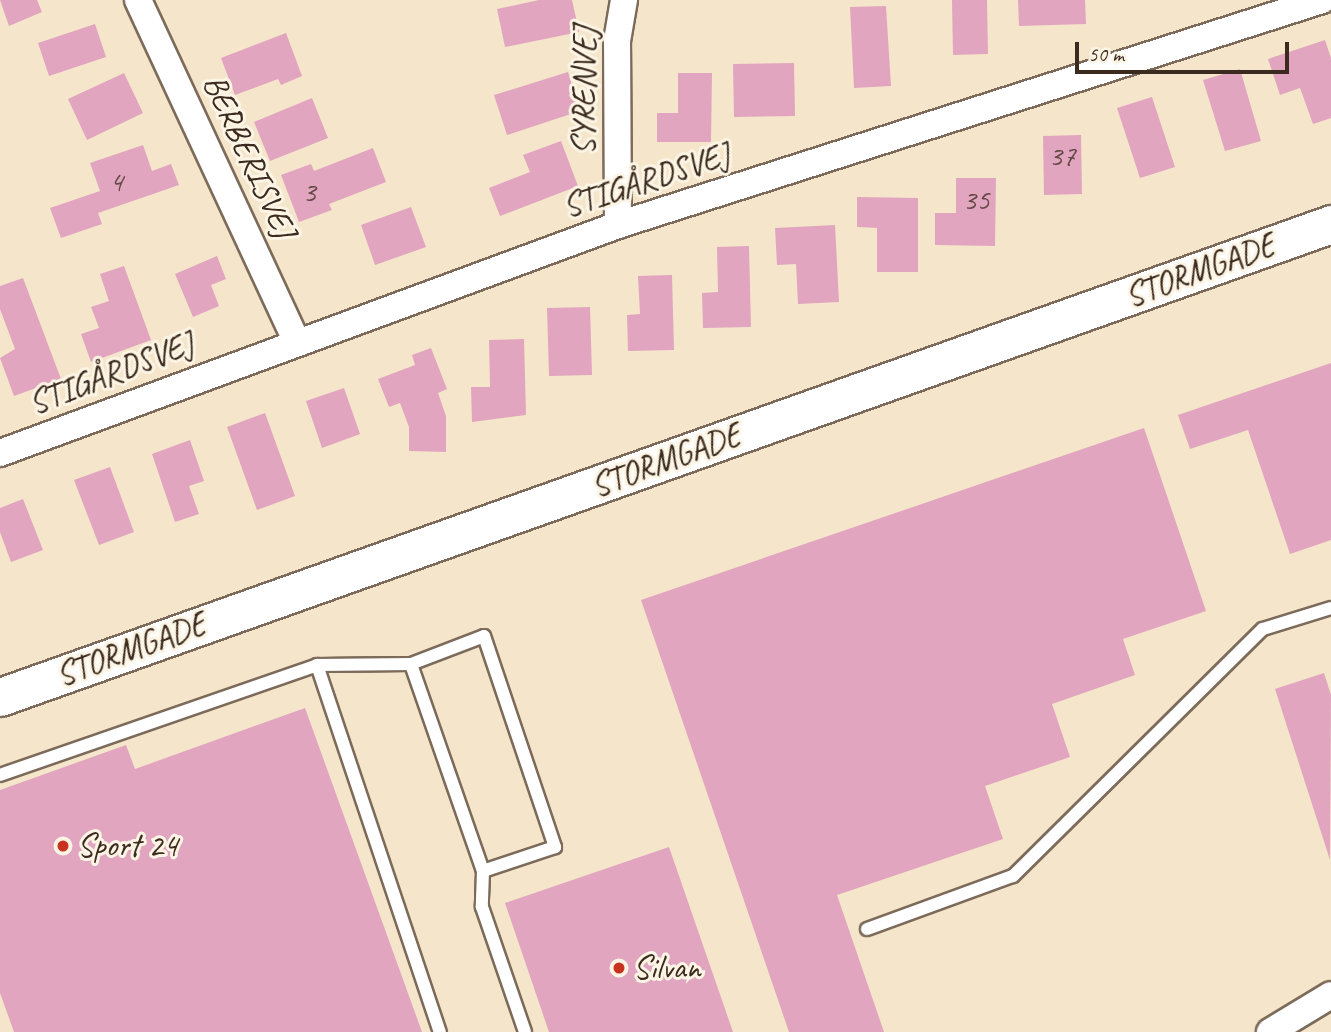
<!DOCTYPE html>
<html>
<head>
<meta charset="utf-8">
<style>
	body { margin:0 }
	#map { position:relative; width:1331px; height:1032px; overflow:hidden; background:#f5e5ca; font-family:Caveat,sans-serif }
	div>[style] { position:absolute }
	.building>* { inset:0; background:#e1a5c0 }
	.roads { filter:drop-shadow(2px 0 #7c6b5a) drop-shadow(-2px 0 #7c6b5a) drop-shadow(0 2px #7c6b5a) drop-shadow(0 -2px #7c6b5a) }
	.lane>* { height:12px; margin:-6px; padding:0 6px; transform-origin:6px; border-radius:6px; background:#fff }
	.street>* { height:26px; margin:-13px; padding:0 13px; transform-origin:13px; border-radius:13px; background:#fff }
	.secondary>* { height:37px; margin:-18.5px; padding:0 18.5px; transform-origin:18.5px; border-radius:18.5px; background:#fff }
	.dots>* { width:19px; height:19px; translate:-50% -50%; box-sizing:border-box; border:4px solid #fcf5e5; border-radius:50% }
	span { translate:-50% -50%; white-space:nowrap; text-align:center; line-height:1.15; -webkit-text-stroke:6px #fcf5e5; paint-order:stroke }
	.number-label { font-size:30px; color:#644946 }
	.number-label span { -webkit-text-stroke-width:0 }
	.street-label { font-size:33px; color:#3b2a1e }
	.poi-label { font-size:33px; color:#3b2a1e }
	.left { translate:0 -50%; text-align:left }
	.scale { position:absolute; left:1075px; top:42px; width:214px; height:32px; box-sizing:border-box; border:4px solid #3b2a1e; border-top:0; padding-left:9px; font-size:21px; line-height:24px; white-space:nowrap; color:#3b2a1e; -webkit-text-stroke:5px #fcf5e5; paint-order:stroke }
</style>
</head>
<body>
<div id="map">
	<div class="building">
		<i style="clip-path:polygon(0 0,37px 0,42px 12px,9px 26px)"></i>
		<i style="clip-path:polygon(539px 0,572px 0,579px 32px,505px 47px,497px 9px)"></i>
		<i style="clip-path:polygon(952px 0,987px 0,988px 54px,953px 55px)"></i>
		<i style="clip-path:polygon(1018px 0,1085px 0,1086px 24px,1019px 26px)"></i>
		<i style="clip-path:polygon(886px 6px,891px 86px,854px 88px,850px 7px)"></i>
		<i style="clip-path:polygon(95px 24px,106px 57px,49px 76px,38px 43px)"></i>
		<i style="clip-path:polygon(286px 33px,302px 76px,281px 85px,278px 79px,235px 95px,221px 58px)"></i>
		<i style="clip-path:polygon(1325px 40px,1331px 58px,1331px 118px,1313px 124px,1300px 88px,1280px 95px,1268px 59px)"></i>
		<i style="clip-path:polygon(794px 63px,795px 116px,734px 117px,733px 64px)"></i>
		<i style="clip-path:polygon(1240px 69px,1261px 141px,1225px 151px,1203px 80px)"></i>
		<i style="clip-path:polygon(568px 72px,580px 111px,507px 135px,494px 95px)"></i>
		<i style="clip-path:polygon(124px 73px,143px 113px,87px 140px,68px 99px)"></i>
		<i style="clip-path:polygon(678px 73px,712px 73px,711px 142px,657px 142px,657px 113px,678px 113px)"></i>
		<i style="clip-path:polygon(1152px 97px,1175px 167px,1140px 178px,1117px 108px)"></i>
		<i style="clip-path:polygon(312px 98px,328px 138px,270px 161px,254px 122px)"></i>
		<i style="clip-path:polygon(1081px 135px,1082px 194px,1044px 195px,1043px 136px)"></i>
		<i style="clip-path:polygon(561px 141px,578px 186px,500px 216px,489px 188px,530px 172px,523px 155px)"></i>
		<i style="clip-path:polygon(143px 145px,152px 171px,171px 164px,179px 185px,98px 213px,102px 224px,61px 238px,50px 208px,100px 191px,90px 163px)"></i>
		<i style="clip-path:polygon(373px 148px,386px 182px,329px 204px,332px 210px,299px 222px,281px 175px,311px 164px,314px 171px)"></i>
		<i style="clip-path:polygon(956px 178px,996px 178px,995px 246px,935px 245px,935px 213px,956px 213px)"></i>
		<i style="clip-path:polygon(857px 197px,918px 198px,918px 272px,877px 272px,877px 228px,857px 227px)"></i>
		<i style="clip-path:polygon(411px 207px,426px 247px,375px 265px,361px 225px)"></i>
		<i style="clip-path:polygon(835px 225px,839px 302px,798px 304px,796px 264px,777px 265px,775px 228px)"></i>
		<i style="clip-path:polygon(749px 246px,751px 327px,703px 328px,702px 293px,718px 292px,717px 247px)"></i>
		<i style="clip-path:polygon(217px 256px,226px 279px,211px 285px,219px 306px,193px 317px,175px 274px)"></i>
		<i style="clip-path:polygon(124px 266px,151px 340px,91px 362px,81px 334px,99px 328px,91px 307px,109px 301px,100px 274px)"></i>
		<i style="clip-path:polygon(672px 275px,674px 350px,628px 351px,627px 315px,640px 314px,638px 276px)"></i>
		<i style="clip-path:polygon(23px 278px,61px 379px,14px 396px,0 358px,15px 349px,0 309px,0 286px)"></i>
		<i style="clip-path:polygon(590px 307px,592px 375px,549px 376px,547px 308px)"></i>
		<i style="clip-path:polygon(524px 339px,526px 415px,472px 422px,471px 387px,490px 387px,489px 340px)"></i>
		<i style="clip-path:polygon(431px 348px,447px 389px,438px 393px,446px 416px,446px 452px,409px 451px,409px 427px,400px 403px,389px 407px,378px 379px,415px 365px,412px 355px)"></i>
		<i style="clip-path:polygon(1331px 363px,1331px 540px,1290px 554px,1248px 430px,1190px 449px,1178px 415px)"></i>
		<i style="clip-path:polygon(344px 388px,360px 434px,322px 448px,306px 401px)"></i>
		<i style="clip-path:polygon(265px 413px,295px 496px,257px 510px,227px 427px)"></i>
		<i style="clip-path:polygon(1144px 428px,1206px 611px,1123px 639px,1135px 675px,1052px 704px,1070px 757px,985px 786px,1003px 839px,837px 895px,884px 1032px,789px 1032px,641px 600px)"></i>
		<i style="clip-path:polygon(190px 440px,204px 481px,189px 486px,199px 514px,175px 522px,152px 454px)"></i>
		<i style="clip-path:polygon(110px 467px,134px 532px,99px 545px,74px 480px)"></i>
		<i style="clip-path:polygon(23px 499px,43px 550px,11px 562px,0 532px,0 508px)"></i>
		<i style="clip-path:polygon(1324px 673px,1331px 695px,1330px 860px,1275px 689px)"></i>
		<i style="clip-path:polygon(305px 708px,422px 1032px,14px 1032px,0 993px,0 790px,126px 745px,135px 769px)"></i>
		<i style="clip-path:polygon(669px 847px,733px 1032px,549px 1032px,505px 903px)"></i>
	</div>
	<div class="roads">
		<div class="lane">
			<i style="left:317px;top:665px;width:94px;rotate:-0.6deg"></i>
			<i style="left:411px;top:664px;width:78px;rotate:-21deg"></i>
			<i style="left:484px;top:636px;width:223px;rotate:71.4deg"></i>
			<i style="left:555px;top:847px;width:76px;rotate:161.6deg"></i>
			<i style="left:483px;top:871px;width:219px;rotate:-109.2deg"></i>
			<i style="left:0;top:775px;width:336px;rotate:-19.1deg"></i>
			<i style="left:317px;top:665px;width:387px;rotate:71.5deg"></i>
			<i style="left:483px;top:871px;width:36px;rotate:92deg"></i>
			<i style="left:482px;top:907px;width:132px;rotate:71deg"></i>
			<i style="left:867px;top:929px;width:155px;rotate:-20deg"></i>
			<i style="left:1013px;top:876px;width:351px;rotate:-44.7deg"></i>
			<i style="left:1263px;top:629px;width:71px;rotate:-17.2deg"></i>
		</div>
		<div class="street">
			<i style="left:138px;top:0;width:376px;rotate:65.1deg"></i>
			<i style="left:618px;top:225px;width:184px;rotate:-90.3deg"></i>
			<i style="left:617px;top:41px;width:42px;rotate:-80.3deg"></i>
			<i style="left:0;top:453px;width:659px;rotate:-20.25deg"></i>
			<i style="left:618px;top:225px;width:739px;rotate:-17.72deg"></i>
			<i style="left:1270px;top:1032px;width:71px;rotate:-31.2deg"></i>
		</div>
		<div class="secondary">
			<i style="left:0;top:697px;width:1413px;rotate:-19.56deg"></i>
		</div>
	</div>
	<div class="dots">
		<i style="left:63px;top:846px;background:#c8321e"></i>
		<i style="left:619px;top:968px;background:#c8321e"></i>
	</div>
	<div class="number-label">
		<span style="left:1062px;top:155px">37</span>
		<span style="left:116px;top:181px">4</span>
		<span style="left:309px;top:191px">3</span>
		<span style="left:976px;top:199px">35</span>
	</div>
	<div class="street-label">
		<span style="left:585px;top:91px;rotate:-89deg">SYRENVEJ</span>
		<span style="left:249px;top:156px;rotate:65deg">BERBERISVEJ</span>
		<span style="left:646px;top:181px;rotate:-18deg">STIGÅRDSVEJ</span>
		<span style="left:1200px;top:271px;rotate:-20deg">STORMGADE</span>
		<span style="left:111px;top:374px;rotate:-21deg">STIGÅRDSVEJ</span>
		<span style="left:666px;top:461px;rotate:-20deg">STORMGADE</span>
		<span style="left:131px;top:650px;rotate:-20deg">STORMGADE</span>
	</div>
	<div class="poi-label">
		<span class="left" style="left:77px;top:846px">Sport 24</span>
		<span class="left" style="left:633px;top:968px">Silvan</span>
	</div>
	<div class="scale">50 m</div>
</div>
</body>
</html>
